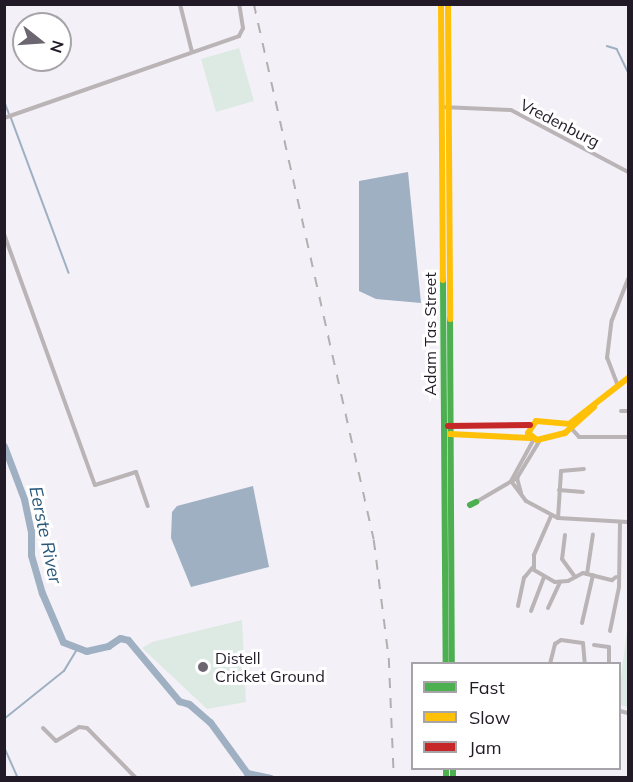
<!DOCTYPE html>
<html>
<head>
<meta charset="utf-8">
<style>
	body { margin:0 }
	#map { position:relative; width:633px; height:782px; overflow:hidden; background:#f4f0f7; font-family:Mulish,sans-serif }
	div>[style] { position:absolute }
	.green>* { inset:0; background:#dde9e3 }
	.water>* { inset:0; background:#9eb0c2 }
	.stream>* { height:1.5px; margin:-0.75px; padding:0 0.75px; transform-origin:0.75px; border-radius:0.75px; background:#9eb0c2 }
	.river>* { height:7px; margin:-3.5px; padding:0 3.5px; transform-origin:3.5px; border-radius:3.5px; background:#9eb0c2 }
	.street>* { height:4px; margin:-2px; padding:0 2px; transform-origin:2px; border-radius:2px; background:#bab4b6 }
	.fast>* { height:6px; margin:-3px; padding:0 3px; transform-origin:3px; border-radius:3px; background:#4caf50 }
	.slow>* { height:6px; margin:-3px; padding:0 3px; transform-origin:3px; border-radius:3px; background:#ffc107 }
	.jam>* { height:6px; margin:-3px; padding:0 3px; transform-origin:3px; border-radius:3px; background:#c62828 }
	.rail>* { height:1.5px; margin-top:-0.75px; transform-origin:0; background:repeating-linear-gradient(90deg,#b3afb1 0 10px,transparent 0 20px) }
	.dots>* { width:16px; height:16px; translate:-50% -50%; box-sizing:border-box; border:3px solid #fff; border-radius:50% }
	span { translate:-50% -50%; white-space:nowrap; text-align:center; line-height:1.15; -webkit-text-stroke:6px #fff; paint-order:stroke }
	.street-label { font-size:16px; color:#221b27 }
	.poi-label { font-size:16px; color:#221b27 }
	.left { translate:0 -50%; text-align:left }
	.water-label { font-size:18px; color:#265577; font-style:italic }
	.frame { position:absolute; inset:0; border:6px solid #221b27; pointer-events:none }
	.legend { position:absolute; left:411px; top:662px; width:210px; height:108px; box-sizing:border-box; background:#fff; border:2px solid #a7a4a9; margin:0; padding:8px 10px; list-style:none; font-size:18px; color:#221b27 }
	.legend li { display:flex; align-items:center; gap:12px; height:30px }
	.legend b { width:30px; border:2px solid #a7a4a9 }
	.north { position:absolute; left:12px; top:12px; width:60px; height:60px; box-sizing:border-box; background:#fff; border:2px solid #a7a4a9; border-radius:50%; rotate:107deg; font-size:16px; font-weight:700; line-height:24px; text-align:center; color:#221b27 }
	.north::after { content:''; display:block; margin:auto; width:21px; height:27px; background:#6c6670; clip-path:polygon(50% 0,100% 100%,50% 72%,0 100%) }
</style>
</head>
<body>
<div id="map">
	<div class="green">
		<i style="clip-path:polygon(239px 48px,254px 101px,216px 112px,201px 59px)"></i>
		<i style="clip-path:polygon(242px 620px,246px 702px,207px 709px,142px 648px,152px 642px)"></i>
		<i style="clip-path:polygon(628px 622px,628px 707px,620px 705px,620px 686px)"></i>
	</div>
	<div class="water">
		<i style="clip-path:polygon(408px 172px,421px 303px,376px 299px,359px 291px,359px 181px)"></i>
		<i style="clip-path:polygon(253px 486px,269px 567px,191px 587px,171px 538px,172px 512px,177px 506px)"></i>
	</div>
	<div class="stream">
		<i style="left:607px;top:46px;width:10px;rotate:17deg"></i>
		<i style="left:617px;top:49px;width:25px;rotate:64deg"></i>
		<i style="left:4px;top:100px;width:14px;rotate:69deg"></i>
		<i style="left:11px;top:117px;width:166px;rotate:69.6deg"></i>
		<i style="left:4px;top:719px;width:77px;rotate:-38.7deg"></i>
		<i style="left:64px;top:671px;width:26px;rotate:-59deg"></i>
		<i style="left:4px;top:746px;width:35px;rotate:66deg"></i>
	</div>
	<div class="river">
		<i style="left:4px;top:446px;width:57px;rotate:69.3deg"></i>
		<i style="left:24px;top:499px;width:33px;rotate:78deg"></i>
		<i style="left:31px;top:531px;width:24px;rotate:90deg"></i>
		<i style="left:31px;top:555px;width:40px;rotate:74deg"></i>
		<i style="left:42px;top:593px;width:53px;rotate:66.8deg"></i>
		<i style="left:63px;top:642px;width:25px;rotate:21deg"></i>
		<i style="left:86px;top:651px;width:23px;rotate:-13deg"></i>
		<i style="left:108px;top:646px;width:14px;rotate:-34deg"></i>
		<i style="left:120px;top:638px;width:8px;rotate:14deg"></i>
		<i style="left:128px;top:640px;width:80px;rotate:50.1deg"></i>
		<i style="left:179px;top:701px;width:10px;rotate:17deg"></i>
		<i style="left:189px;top:704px;width:28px;rotate:41deg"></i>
		<i style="left:210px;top:722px;width:63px;rotate:54deg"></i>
		<i style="left:247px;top:773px;width:24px;rotate:12deg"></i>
	</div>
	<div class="street">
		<i style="left:180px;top:4px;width:49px;rotate:76deg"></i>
		<i style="left:442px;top:107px;width:69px;rotate:2.5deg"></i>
		<i style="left:511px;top:110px;width:132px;rotate:27.9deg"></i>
		<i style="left:4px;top:118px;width:249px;rotate:-19.2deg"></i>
		<i style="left:239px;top:36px;width:9px;rotate:-63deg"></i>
		<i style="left:243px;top:28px;width:24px;rotate:-99deg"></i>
		<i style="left:4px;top:234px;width:267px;rotate:70.1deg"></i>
		<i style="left:95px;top:485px;width:43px;rotate:-17.6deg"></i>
		<i style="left:136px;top:472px;width:36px;rotate:71deg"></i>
		<i style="left:618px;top:386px;width:30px;rotate:-111deg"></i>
		<i style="left:607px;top:358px;width:38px;rotate:-83deg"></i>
		<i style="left:612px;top:320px;width:44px;rotate:-68.7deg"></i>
		<i style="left:621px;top:411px;width:7px"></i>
		<i style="left:571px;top:428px;width:12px;rotate:48deg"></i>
		<i style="left:579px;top:437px;width:49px"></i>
		<i style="left:534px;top:439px;width:48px;rotate:118.7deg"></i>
		<i style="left:511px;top:481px;width:25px;rotate:53deg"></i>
		<i style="left:526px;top:501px;width:36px;rotate:28deg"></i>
		<i style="left:558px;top:518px;width:70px;rotate:3.3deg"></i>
		<i style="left:517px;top:478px;width:44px;rotate:-58.8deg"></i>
		<i style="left:517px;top:478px;width:16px;rotate:75deg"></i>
		<i style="left:559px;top:490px;width:24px;rotate:5deg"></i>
		<i style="left:476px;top:502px;width:48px;rotate:-30.3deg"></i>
		<i style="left:551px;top:516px;width:43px;rotate:113.6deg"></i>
		<i style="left:534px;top:555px;width:15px;rotate:90deg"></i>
		<i style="left:534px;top:570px;width:24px;rotate:30deg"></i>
		<i style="left:555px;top:582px;width:13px;rotate:-4deg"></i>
		<i style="left:568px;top:581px;width:17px;rotate:-28deg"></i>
		<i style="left:583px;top:573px;width:30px;rotate:14deg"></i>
		<i style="left:612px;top:580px;width:5px;rotate:-37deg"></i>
		<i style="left:558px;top:518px;width:47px;rotate:-86.3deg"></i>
		<i style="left:561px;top:471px;width:23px;rotate:-5deg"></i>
		<i style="left:565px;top:535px;width:24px;rotate:97deg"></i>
		<i style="left:562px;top:559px;width:22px;rotate:54deg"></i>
		<i style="left:587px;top:574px;width:40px;rotate:-81.5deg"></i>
		<i style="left:518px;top:606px;width:29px;rotate:-78deg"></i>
		<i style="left:524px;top:578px;width:13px;rotate:-51deg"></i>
		<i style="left:548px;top:608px;width:29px;rotate:-65deg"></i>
		<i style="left:531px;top:611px;width:36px;rotate:-69deg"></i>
		<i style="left:582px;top:623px;width:49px;rotate:-77.1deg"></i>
		<i style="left:610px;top:631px;width:45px;rotate:-78.4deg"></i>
		<i style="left:619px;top:587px;width:65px;rotate:-89.1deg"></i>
		<i style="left:594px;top:645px;width:15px;rotate:8deg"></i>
		<i style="left:609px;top:647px;width:17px;rotate:90deg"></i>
		<i style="left:550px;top:664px;width:21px;rotate:-76deg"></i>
		<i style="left:555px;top:644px;width:7px;rotate:-34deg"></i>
		<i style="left:561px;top:640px;width:22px;rotate:8deg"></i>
		<i style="left:583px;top:643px;width:21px;rotate:85deg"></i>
		<i style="left:620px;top:711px;width:8px;rotate:14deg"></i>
		<i style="left:43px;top:728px;width:18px;rotate:45deg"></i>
		<i style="left:56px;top:741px;width:27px;rotate:-31deg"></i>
		<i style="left:79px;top:727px;width:8px;rotate:7deg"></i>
		<i style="left:87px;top:728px;width:70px;rotate:45.6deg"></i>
	</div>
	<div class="fast">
		<i style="left:443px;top:280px;width:384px;rotate:89.6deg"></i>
		<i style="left:450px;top:319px;width:345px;rotate:89.7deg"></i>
		<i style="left:470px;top:505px;width:7px;rotate:-27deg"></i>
		<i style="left:446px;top:768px;width:10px;rotate:90deg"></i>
		<i style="left:453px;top:768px;width:10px;rotate:90deg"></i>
	</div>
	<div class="slow">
		<i style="left:441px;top:4px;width:276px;rotate:89.6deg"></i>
		<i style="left:448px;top:4px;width:315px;rotate:89.6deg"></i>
		<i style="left:594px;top:407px;width:39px;rotate:138deg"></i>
		<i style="left:565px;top:433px;width:29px;rotate:166deg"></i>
		<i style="left:537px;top:440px;width:11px;rotate:-142deg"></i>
		<i style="left:528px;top:433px;width:14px;rotate:-56deg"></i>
		<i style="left:536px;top:421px;width:33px;rotate:5deg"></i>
		<i style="left:569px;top:424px;width:75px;rotate:-37.9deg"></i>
		<i style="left:450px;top:434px;width:80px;rotate:2.9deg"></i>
	</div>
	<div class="jam">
		<i style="left:448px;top:426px;width:82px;rotate:-0.7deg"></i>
	</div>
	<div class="rail">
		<i style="left:254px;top:4px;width:549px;rotate:77.38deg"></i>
		<i style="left:374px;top:540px;width:119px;rotate:82.8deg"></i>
		<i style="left:389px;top:658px;width:120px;rotate:87.6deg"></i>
	</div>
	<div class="dots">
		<i style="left:203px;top:667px;background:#6c6670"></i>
	</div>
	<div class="street-label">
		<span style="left:560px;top:123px;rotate:27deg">Vredenburg</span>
		<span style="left:430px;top:334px;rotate:-90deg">Adam Tas Street</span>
	</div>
	<div class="poi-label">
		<span class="left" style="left:215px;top:667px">Distell<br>Cricket Ground</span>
	</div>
	<div class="water-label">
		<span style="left:45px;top:535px;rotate:78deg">Eerste River</span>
	</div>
	<div class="frame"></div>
	<ul class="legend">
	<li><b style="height:8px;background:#4caf50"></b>Fast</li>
	<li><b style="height:8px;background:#ffc107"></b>Slow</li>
	<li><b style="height:8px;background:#c62828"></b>Jam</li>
	</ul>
	<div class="north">N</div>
</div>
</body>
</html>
